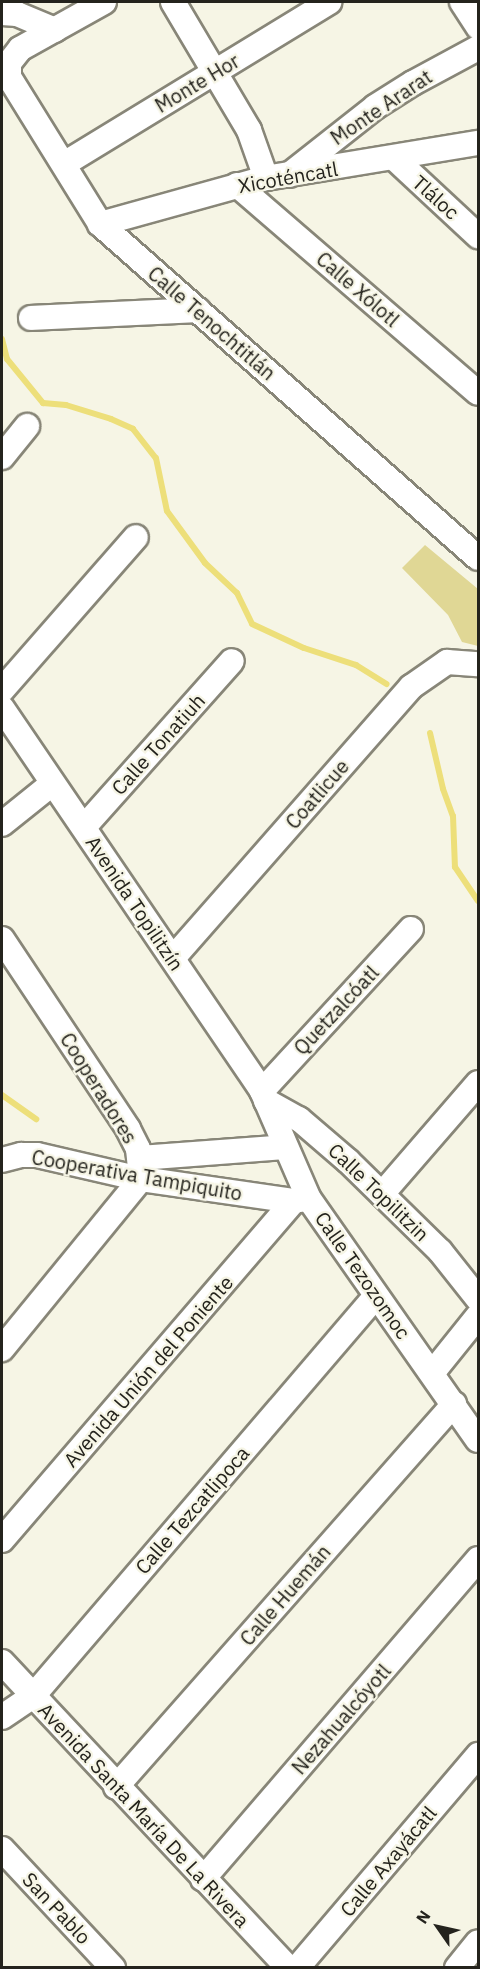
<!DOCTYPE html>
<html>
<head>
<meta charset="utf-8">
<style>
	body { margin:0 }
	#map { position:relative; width:480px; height:1969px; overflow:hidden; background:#f6f5e5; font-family:"IBM Plex Sans",sans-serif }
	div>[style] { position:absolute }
	.green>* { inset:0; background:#e0d795 }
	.stream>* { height:6px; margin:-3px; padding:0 3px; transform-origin:3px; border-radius:3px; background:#eddf7a }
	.roads { filter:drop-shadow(2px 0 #888678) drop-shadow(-2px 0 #888678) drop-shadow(0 2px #888678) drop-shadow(0 -2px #888678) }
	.minor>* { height:24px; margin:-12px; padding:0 12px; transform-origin:12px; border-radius:12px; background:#fff }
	span { translate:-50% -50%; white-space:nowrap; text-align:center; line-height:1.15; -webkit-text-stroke:4.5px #f6f5e5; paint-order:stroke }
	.street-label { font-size:20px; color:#24231d }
	.frame { position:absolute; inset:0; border:3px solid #24231d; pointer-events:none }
	.north { position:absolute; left:408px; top:1897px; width:60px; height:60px; -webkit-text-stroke:4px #f6f5e5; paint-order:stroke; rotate:304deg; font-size:16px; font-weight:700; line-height:24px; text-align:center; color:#24231d }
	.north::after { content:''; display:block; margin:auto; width:21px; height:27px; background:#24231d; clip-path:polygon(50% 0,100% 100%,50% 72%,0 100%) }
</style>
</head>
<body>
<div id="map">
	<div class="green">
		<i style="clip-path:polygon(425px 545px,478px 589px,478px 646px,462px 642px,448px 615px,402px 568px)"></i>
	</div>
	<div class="stream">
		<i style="left:2px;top:339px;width:21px;rotate:76deg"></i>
		<i style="left:7px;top:359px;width:57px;rotate:50.7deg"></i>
		<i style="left:43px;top:403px;width:23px;rotate:5deg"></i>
		<i style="left:66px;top:405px;width:47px;rotate:17.3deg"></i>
		<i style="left:111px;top:419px;width:24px;rotate:24deg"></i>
		<i style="left:133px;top:429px;width:37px;rotate:52deg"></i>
		<i style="left:156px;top:458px;width:54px;rotate:78.3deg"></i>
		<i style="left:167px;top:511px;width:64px;rotate:53.8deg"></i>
		<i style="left:205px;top:563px;width:44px;rotate:43.2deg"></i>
		<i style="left:237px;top:593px;width:34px;rotate:64deg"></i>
		<i style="left:252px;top:624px;width:57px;rotate:24.8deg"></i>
		<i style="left:304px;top:648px;width:55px;rotate:18.1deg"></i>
		<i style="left:356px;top:665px;width:36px;rotate:32deg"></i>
		<i style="left:430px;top:733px;width:57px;rotate:76.9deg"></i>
		<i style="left:443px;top:789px;width:29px;rotate:70deg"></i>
		<i style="left:453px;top:816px;width:51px;rotate:87.8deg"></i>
		<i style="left:455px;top:867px;width:41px;rotate:55.9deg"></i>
		<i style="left:2px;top:1095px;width:42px;rotate:35.2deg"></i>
	</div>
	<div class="roads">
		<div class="minor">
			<i style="left:104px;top:2px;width:96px;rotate:150.8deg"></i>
			<i style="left:20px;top:49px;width:18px;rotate:128deg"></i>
			<i style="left:9px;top:63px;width:14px;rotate:90deg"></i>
			<i style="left:9px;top:77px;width:173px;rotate:58.2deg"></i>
			<i style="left:100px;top:224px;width:504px;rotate:41.46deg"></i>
			<i style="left:173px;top:2px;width:149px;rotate:59.3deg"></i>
			<i style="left:249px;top:130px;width:51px;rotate:70.5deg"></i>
			<i style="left:462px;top:2px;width:30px;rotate:57deg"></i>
			<i style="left:2px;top:13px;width:15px;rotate:4deg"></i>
			<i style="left:17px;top:14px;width:41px;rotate:22.8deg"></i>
			<i style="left:394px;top:158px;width:115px;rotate:42.9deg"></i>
			<i style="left:64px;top:164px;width:311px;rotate:-31.4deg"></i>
			<i style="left:289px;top:175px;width:110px;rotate:-38.3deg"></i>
			<i style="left:375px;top:107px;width:45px;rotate:-32.3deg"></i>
			<i style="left:413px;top:83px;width:74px;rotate:-28.3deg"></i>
			<i style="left:237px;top:185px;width:318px;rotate:40.8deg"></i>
			<i style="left:100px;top:224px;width:172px;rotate:-15.5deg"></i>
			<i style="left:266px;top:178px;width:215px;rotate:-9.4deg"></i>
			<i style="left:31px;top:318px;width:167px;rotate:-2.7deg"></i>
			<i style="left:2px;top:457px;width:40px;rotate:-51deg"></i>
			<i style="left:2px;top:690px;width:203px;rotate:-48.8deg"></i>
			<i style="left:2px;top:708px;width:463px;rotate:55.8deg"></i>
			<i style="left:262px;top:1091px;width:118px;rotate:66.5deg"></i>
			<i style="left:309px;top:1199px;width:294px;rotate:55deg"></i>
			<i style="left:2px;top:824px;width:64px;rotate:-38.7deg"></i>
			<i style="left:84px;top:827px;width:222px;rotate:-48.3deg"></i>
			<i style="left:2px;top:939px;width:228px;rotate:56.4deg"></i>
			<i style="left:128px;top:1129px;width:22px;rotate:63deg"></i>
			<i style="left:138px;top:1149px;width:30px;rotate:84deg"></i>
			<i style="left:141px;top:1179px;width:220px;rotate:129.3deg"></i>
			<i style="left:173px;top:958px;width:361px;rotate:-48.7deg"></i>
			<i style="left:411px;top:687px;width:44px;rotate:-34.8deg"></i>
			<i style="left:447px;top:662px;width:31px;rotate:4deg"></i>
			<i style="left:262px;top:1091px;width:220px;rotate:-47.4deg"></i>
			<i style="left:266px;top:1101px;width:38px;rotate:29deg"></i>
			<i style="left:299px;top:1119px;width:65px;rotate:40.6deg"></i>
			<i style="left:348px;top:1161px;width:129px;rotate:44.4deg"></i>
			<i style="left:440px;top:1251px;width:61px;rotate:51.6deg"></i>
			<i style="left:140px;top:1158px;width:145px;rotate:-4.3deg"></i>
			<i style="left:2px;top:1160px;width:20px;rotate:-15deg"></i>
			<i style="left:21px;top:1155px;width:16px"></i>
			<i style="left:37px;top:1155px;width:107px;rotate:13deg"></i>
			<i style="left:141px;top:1179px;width:155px;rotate:8.2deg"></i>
			<i style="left:294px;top:1201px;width:13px;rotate:-9deg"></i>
			<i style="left:382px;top:1194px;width:147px;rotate:-49.1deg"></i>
			<i style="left:433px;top:1372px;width:72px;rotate:-51.2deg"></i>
			<i style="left:2px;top:1540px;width:447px;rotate:-49.3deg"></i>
			<i style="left:2px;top:1662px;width:419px;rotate:46.9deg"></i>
			<i style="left:2px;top:1717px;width:37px;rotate:-34deg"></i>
			<i style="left:33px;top:1696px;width:527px;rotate:-49.39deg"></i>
			<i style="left:116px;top:1787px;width:511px;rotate:-48.57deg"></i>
			<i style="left:2px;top:1849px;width:163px;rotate:47deg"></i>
			<i style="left:203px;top:1879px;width:422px;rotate:-49.3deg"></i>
			<i style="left:297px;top:1968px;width:280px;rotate:-49.6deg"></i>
			<i style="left:457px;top:1968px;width:33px;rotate:-51deg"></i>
		</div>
	</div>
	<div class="street-label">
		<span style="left:197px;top:83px;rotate:-31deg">Monte Hor</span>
		<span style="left:381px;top:107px;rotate:-34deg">Monte Ararat</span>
		<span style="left:288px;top:177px;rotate:-10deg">Xicoténcatl</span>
		<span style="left:436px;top:197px;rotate:42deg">Tláloc</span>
		<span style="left:358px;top:289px;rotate:41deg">Calle Xólotl</span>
		<span style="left:212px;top:323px;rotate:41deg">Calle Tenochtitlán</span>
		<span style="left:158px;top:744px;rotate:-48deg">Calle Tonatiuh</span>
		<span style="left:317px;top:794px;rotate:-49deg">Coatlicue</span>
		<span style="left:135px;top:903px;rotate:56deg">Avenida Topilitzín</span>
		<span style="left:336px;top:1010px;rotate:-47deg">Quetzalcóatl</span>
		<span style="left:99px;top:1088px;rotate:58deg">Cooperadores</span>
		<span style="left:137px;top:1175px;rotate:10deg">Cooperativa Tampiquito</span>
		<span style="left:379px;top:1192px;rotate:44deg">Calle Topilitzin</span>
		<span style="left:363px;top:1275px;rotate:55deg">Calle Tezozomoc</span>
		<span style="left:148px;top:1371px;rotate:-49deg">Avenida Unión del Poniente</span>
		<span style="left:192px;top:1510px;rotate:-49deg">Calle Tezcatlipoca</span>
		<span style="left:285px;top:1595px;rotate:-49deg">Calle Huemán</span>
		<span style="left:341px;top:1719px;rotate:-49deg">Nezahualcóyotl</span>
		<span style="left:144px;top:1815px;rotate:47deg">Avenida Santa María De La Rivera</span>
		<span style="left:388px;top:1861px;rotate:-50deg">Calle Axayácatl</span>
		<span style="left:57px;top:1908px;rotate:47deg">San Pablo</span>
	</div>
	<div class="frame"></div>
	<div class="north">N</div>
</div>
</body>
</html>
